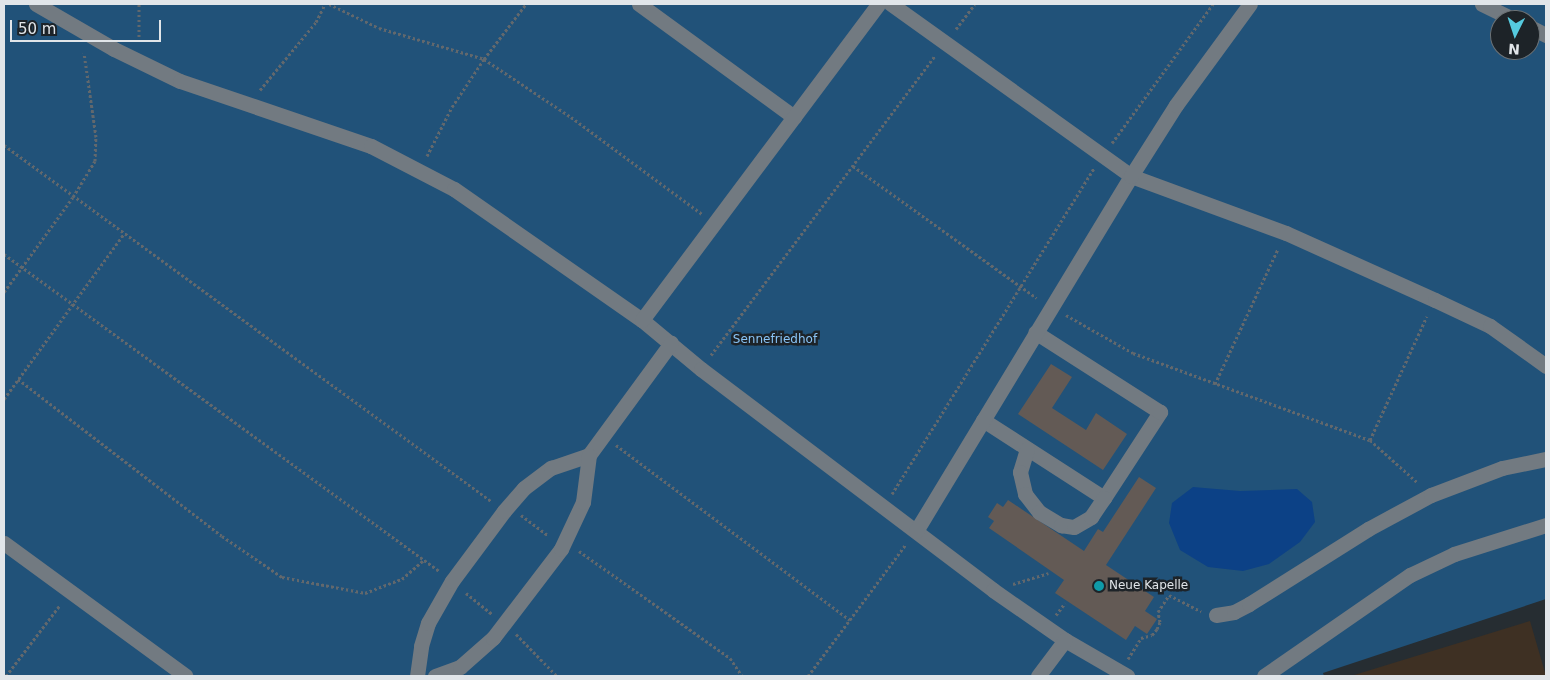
<!DOCTYPE html>
<html>
<head>
<meta charset="utf-8">
<style>
	body { margin:0 }
	#map { position:relative; width:1550px; height:680px; overflow:hidden; background:#262d32; font-family:"DejaVu Sans",sans-serif }
	div>[style] { position:absolute }
	.education>* { inset:0; background:#3e3023 }
	.green>* { inset:0; background:#215279 }
	.water>* { inset:0; background:#0c4186 }
	.building>* { inset:0; background:#635a55 }
	.path>* { height:3px; margin-top:-1.5px; transform-origin:0; background:repeating-linear-gradient(90deg,#62686d 0 2.5px,transparent 0 5px) }
	.minor>* { height:15px; margin:-7.5px; padding:0 7.5px; transform-origin:7.5px; border-radius:7.5px; background:#727a81 }
	.dots>* { width:14px; height:14px; translate:-50% -50%; box-sizing:border-box; border:2px solid #1d2328; border-radius:50% }
	span { translate:-50% -50%; white-space:nowrap; text-align:center; line-height:1.15; -webkit-text-stroke:5px #1d2328; paint-order:stroke }
	.park-label { font-size:12px; color:#8ac5f7 }
	.poi-label { font-size:12px; color:#e1e5e9 }
	.left { translate:0 -50%; text-align:left }
	.frame { position:absolute; inset:0; border:5px solid #e1e5e9; pointer-events:none }
	.north { position:absolute; left:1490px; top:10px; width:50px; height:50px; box-sizing:border-box; background:#1d2328; border:1px solid #6b7175; border-radius:50%; rotate:184deg; font-size:14px; font-weight:700; line-height:20px; text-align:center; color:#e1e5e9 }
	.north::after { content:''; display:block; margin:auto; width:18px; height:22px; background:#55cadf; clip-path:polygon(50% 0,100% 100%,50% 72%,0 100%) }
	.scale { position:absolute; left:10px; top:20px; width:151px; height:22px; box-sizing:border-box; border:2px solid #e1e5e9; border-top:0; padding-left:6px; font-size:15px; line-height:18px; white-space:nowrap; color:#e1e5e9; -webkit-text-stroke:4px #1d2328; paint-order:stroke }
</style>
</head>
<body>
<div id="map">
	<div class="education">
		<i style="clip-path:polygon(1530px 621px,1546px 676px,1351px 676px)"></i>
	</div>
	<div class="green">
		<i style="clip-path:polygon(evenodd,4px 4px,1544px 4px,1546px 5px,1546px 599px,1323px 673px,1324px 676px,4px 676px,4px 4px,1500px 20px,1530px 20px,1530px 50px,1500px 50px,1500px 20px)"></i>
	</div>
	<div class="water">
		<i style="clip-path:polygon(1193px 487px,1240px 491px,1297px 489px,1312px 502px,1315px 522px,1300px 542px,1269px 564px,1243px 571px,1208px 567px,1180px 550px,1169px 523px,1172px 503px)"></i>
	</div>
	<div class="building">
		<i style="clip-path:polygon(1051px 364px,1072px 377px,1052px 408px,1086px 430px,1096px 413px,1127px 434px,1103px 470px,1018px 414px)"></i>
		<i style="clip-path:polygon(1139px 477px,1156px 488px,1106px 565px,1154px 597px,1145px 611px,1157px 619px,1147px 634px,1135px 626px,1126px 640px,1055px 593px,1064px 580px,989px 528px,994px 521px,988px 517px,997px 503px,1003px 507px,1008px 500px,1084px 551px,1098px 529px,1103px 532px)"></i>
	</div>
	<div class="path">
		<i style="left:139px;top:4px;width:39px;rotate:90deg"></i>
		<i style="left:329px;top:4px;width:55px;rotate:25.6deg"></i>
		<i style="left:379px;top:28px;width:109px;rotate:16.4deg"></i>
		<i style="left:484px;top:59px;width:105px;rotate:33.7deg"></i>
		<i style="left:571px;top:117px;width:163px;rotate:36.5deg"></i>
		<i style="left:956px;top:29px;width:31px;rotate:-53deg"></i>
		<i style="left:260px;top:90px;width:88px;rotate:-50.5deg"></i>
		<i style="left:316px;top:22px;width:20px;rotate:-63deg"></i>
		<i style="left:1112px;top:143px;width:172px;rotate:-54deg"></i>
		<i style="left:4px;top:145px;width:603px;rotate:36.17deg"></i>
		<i style="left:427px;top:156px;width:55px;rotate:-63deg"></i>
		<i style="left:452px;top:107px;width:58px;rotate:-56.3deg"></i>
		<i style="left:484px;top:59px;width:69px;rotate:-52.6deg"></i>
		<i style="left:853px;top:166px;width:226px;rotate:35.7deg"></i>
		<i style="left:4px;top:254px;width:538px;rotate:36.08deg"></i>
		<i style="left:4px;top:292px;width:117px;rotate:-54deg"></i>
		<i style="left:73px;top:197px;width:42px;rotate:-58.6deg"></i>
		<i style="left:95px;top:161px;width:24px;rotate:-88deg"></i>
		<i style="left:96px;top:137px;width:85px;rotate:-98.1deg"></i>
		<i style="left:1066px;top:315px;width:77px;rotate:29.6deg"></i>
		<i style="left:1133px;top:353px;width:252px;rotate:20.2deg"></i>
		<i style="left:1370px;top:440px;width:64px;rotate:41.9deg"></i>
		<i style="left:711px;top:355px;width:374px;rotate:-53.2deg"></i>
		<i style="left:18px;top:379px;width:257px;rotate:37.6deg"></i>
		<i style="left:222px;top:536px;width:73px;rotate:34.3deg"></i>
		<i style="left:282px;top:577px;width:85px;rotate:10.9deg"></i>
		<i style="left:365px;top:593px;width:40px;rotate:-21deg"></i>
		<i style="left:402px;top:579px;width:29px;rotate:-41deg"></i>
		<i style="left:1215px;top:384px;width:149px;rotate:-65deg"></i>
		<i style="left:4px;top:399px;width:204px;rotate:-54deg"></i>
		<i style="left:1370px;top:440px;width:136px;rotate:-65.3deg"></i>
		<i style="left:616px;top:445px;width:292px;rotate:36.8deg"></i>
		<i style="left:892px;top:494px;width:384px;rotate:-58.2deg"></i>
		<i style="left:521px;top:515px;width:34px;rotate:37deg"></i>
		<i style="left:579px;top:551px;width:185px;rotate:35.3deg"></i>
		<i style="left:730px;top:658px;width:22px;rotate:56deg"></i>
		<i style="left:1013px;top:584px;width:37px;rotate:-17deg"></i>
		<i style="left:466px;top:593px;width:33px;rotate:39deg"></i>
		<i style="left:1056px;top:615px;width:15px;rotate:-53deg"></i>
		<i style="left:516px;top:634px;width:59px;rotate:45.7deg"></i>
		<i style="left:1128px;top:659px;width:25px;rotate:-58deg"></i>
		<i style="left:1141px;top:638px;width:11px;rotate:-15deg"></i>
		<i style="left:1152px;top:635px;width:8px;rotate:-50deg"></i>
		<i style="left:1157px;top:629px;width:8px;rotate:-67deg"></i>
		<i style="left:1160px;top:622px;width:10px;rotate:-101deg"></i>
		<i style="left:1158px;top:612px;width:20px;rotate:-57deg"></i>
		<i style="left:1169px;top:595px;width:36px;rotate:27deg"></i>
		<i style="left:6px;top:676px;width:89px;rotate:-52.7deg"></i>
		<i style="left:808px;top:676px;width:164px;rotate:-53.4deg"></i>
	</div>
	<div class="minor">
		<i style="left:36px;top:4px;width:90px;rotate:30deg"></i>
		<i style="left:114px;top:49px;width:73px;rotate:25.9deg"></i>
		<i style="left:180px;top:81px;width:202px;rotate:18.8deg"></i>
		<i style="left:371px;top:146px;width:93px;rotate:27.4deg"></i>
		<i style="left:454px;top:189px;width:229px;rotate:34.9deg"></i>
		<i style="left:642px;top:320px;width:77px;rotate:39.7deg"></i>
		<i style="left:701px;top:369px;width:366px;rotate:37.1deg"></i>
		<i style="left:993px;top:590px;width:88px;rotate:34.8deg"></i>
		<i style="left:1065px;top:640px;width:72px;rotate:30.1deg"></i>
		<i style="left:639px;top:4px;width:192px;rotate:36.1deg"></i>
		<i style="left:891px;top:4px;width:295px;rotate:35.6deg"></i>
		<i style="left:1131px;top:176px;width:165px;rotate:20.2deg"></i>
		<i style="left:1286px;top:233px;width:163px;rotate:24.2deg"></i>
		<i style="left:1435px;top:300px;width:61px;rotate:25.3deg"></i>
		<i style="left:1490px;top:326px;width:69px;rotate:35.5deg"></i>
		<i style="left:1482px;top:4px;width:37px;rotate:26deg"></i>
		<i style="left:1530px;top:27px;width:18px;rotate:27deg"></i>
		<i style="left:642px;top:320px;width:394px;rotate:-53.2deg"></i>
		<i style="left:983px;top:420px;width:144px;rotate:32.8deg"></i>
		<i style="left:1104px;top:498px;width:103px;rotate:-56.9deg"></i>
		<i style="left:1160px;top:412px;width:148px;rotate:-147.4deg"></i>
		<i style="left:1027px;top:449px;width:24px;rotate:107deg"></i>
		<i style="left:1020px;top:472px;width:23px;rotate:77deg"></i>
		<i style="left:1025px;top:494px;width:23px;rotate:52deg"></i>
		<i style="left:1039px;top:512px;width:26px;rotate:31deg"></i>
		<i style="left:1061px;top:525px;width:13px;rotate:9deg"></i>
		<i style="left:1074px;top:527px;width:20px;rotate:-30deg"></i>
		<i style="left:1091px;top:517px;width:23px;rotate:-56deg"></i>
		<i style="left:916px;top:531px;width:415px;rotate:-58.8deg"></i>
		<i style="left:1131px;top:176px;width:84px;rotate:-57.6deg"></i>
		<i style="left:1176px;top:105px;width:125px;rotate:-53.8deg"></i>
		<i style="left:4px;top:543px;width:225px;rotate:36.2deg"></i>
		<i style="left:1216px;top:615px;width:18px;rotate:-9deg"></i>
		<i style="left:1234px;top:612px;width:17px;rotate:-28deg"></i>
		<i style="left:1249px;top:604px;width:141px;rotate:-32.2deg"></i>
		<i style="left:1368px;top:529px;width:72px;rotate:-28.4deg"></i>
		<i style="left:1431px;top:495px;width:76px;rotate:-20.8deg"></i>
		<i style="left:1502px;top:468px;width:45px;rotate:-11.6deg"></i>
		<i style="left:417px;top:676px;width:30px;rotate:-82deg"></i>
		<i style="left:421px;top:646px;width:24px;rotate:-73deg"></i>
		<i style="left:428px;top:623px;width:48px;rotate:-60.3deg"></i>
		<i style="left:452px;top:581px;width:87px;rotate:-53.4deg"></i>
		<i style="left:504px;top:511px;width:30px;rotate:-49deg"></i>
		<i style="left:524px;top:488px;width:34px;rotate:-37deg"></i>
		<i style="left:551px;top:468px;width:40px;rotate:-18.9deg"></i>
		<i style="left:589px;top:455px;width:139px;rotate:-53.8deg"></i>
		<i style="left:435px;top:676px;width:27px;rotate:-20deg"></i>
		<i style="left:460px;top:667px;width:44px;rotate:-41.3deg"></i>
		<i style="left:493px;top:638px;width:112px;rotate:-52.6deg"></i>
		<i style="left:561px;top:549px;width:52px;rotate:-64.9deg"></i>
		<i style="left:583px;top:502px;width:47px;rotate:-82.7deg"></i>
		<i style="left:1038px;top:676px;width:45px;rotate:-53.1deg"></i>
		<i style="left:1264px;top:676px;width:178px;rotate:-34.7deg"></i>
		<i style="left:1410px;top:575px;width:49px;rotate:-25.5deg"></i>
		<i style="left:1454px;top:554px;width:96px;rotate:-17.5deg"></i>
	</div>
	<div class="dots">
		<i style="left:1099px;top:586px;background:#0f9aa8"></i>
	</div>
	<div class="park-label">
		<span style="left:775px;top:340px">Sennefriedhof</span>
	</div>
	<div class="poi-label">
		<span class="left" style="left:1109px;top:586px">Neue Kapelle</span>
	</div>
	<div class="frame"></div>
	<div class="north">N</div>
	<div class="scale">50 m</div>
</div>
</body>
</html>
